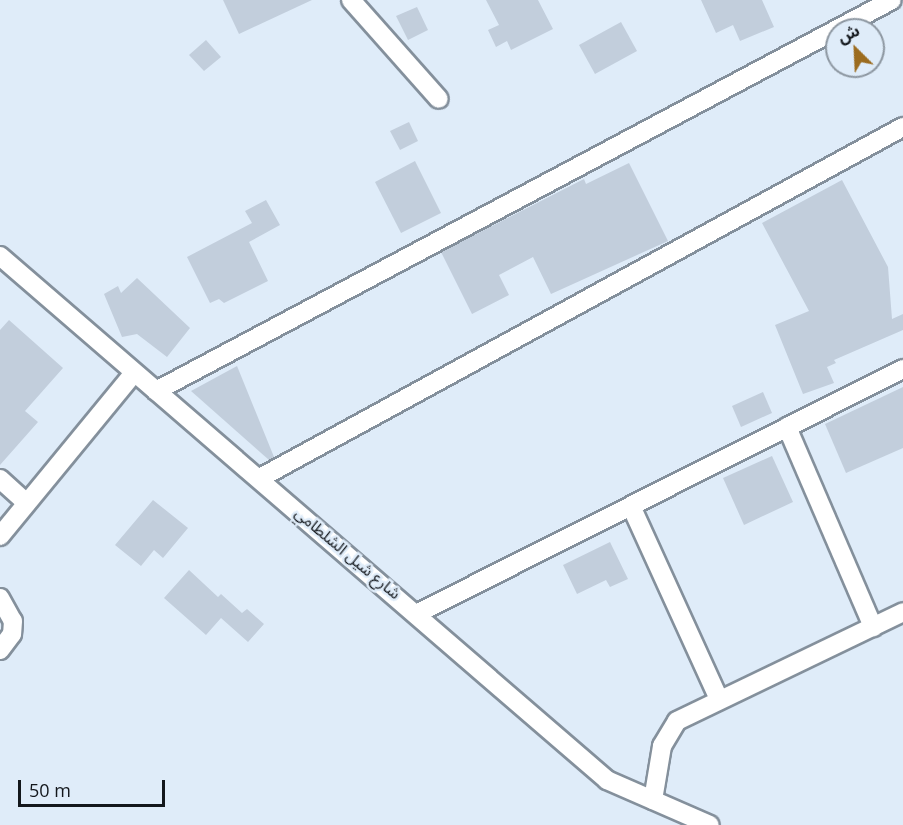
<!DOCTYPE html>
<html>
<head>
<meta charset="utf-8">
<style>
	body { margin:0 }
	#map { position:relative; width:903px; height:825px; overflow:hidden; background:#dfecf9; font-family:"Open Sans","Noto Sans Arabic",sans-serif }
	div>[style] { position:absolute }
	.building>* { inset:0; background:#c2cedc }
	.roads { filter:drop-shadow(2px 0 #84909c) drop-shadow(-2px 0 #84909c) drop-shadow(0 2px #84909c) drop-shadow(0 -2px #84909c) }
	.minor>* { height:18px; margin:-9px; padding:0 9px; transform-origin:9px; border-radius:9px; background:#fff }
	span { translate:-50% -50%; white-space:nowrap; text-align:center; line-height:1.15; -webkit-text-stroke:5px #dfecf9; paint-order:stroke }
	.street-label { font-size:16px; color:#13171c }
	.north { position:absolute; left:825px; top:18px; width:60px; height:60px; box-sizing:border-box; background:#dfecf9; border:2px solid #8d97a1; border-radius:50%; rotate:336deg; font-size:16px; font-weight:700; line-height:24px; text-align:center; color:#13171c }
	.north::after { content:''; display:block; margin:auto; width:21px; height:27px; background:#9c6c1f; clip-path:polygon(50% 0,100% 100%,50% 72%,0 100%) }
	.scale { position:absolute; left:18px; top:780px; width:147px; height:27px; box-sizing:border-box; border:3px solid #13171c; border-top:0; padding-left:8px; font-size:18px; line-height:21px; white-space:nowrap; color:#13171c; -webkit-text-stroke:4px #dfecf9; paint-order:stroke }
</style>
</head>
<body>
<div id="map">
	<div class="building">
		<i style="clip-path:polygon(223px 0,312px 0,239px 34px)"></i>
		<i style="clip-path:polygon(486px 0,538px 0,553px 29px,511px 50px,507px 41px,496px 47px,488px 30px,499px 25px)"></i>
		<i style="clip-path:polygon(701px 0,762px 0,774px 27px,740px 41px,733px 25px,716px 33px)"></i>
		<i style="clip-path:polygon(417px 7px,428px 30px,408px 40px,396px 16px)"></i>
		<i style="clip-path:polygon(621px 22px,637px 51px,595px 74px,579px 45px)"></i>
		<i style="clip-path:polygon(206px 40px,221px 57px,204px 71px,189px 55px)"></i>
		<i style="clip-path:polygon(409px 122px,418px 141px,400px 150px,390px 131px)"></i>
		<i style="clip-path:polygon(415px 161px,441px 213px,401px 233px,375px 182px)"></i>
		<i style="clip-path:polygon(629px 163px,668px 241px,551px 294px,533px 257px,499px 275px,509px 295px,472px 314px,441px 252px,584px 179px,586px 184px)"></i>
		<i style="clip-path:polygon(842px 180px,888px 267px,892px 319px,903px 314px,903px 330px,834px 360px,836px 363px,827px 367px,834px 383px,803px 394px,775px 325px,809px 311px,762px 223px)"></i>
		<i style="clip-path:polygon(266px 200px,280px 225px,249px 242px,268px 281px,224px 303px,219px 299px,210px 303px,187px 257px,252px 223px,245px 211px)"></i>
		<i style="clip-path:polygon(137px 278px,190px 328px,167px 357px,137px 334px,122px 337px,104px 294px,118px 286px,121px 293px)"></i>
		<i style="clip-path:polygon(9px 320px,63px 368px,25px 411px,38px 422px,0 465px,0 330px)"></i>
		<i style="clip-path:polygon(237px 366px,274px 457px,269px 460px,191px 391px)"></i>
		<i style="clip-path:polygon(903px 387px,903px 448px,846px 473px,825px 424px)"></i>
		<i style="clip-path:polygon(763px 392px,772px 413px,741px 427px,732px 406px)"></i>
		<i style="clip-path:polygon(772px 456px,793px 502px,744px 525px,723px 478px)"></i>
		<i style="clip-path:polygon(153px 500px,188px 528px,163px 558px,154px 550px,141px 566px,115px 545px)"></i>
		<i style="clip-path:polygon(610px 542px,628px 579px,610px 587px,606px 580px,577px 594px,563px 565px)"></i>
		<i style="clip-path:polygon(189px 570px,218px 597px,221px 594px,242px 613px,247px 609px,264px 624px,248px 642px,221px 618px,206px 635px,164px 598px)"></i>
	</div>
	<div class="roads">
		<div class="minor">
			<i style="left:351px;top:0;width:132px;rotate:48.4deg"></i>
			<i style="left:0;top:256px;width:802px;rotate:40.8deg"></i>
			<i style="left:607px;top:780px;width:112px;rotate:23.6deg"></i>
			<i style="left:156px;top:391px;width:833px;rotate:-27.98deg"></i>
			<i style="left:787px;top:427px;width:218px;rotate:66.7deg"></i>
			<i style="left:260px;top:478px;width:733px;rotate:-28.63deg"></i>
			<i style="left:0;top:479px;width:36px;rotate:42deg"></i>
			<i style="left:631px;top:506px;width:212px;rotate:65.5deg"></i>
			<i style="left:0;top:536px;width:211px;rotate:-50.6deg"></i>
			<i style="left:0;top:598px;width:26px;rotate:61deg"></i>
			<i style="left:13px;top:621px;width:13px;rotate:94deg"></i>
			<i style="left:12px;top:634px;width:20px;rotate:127deg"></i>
			<i style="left:418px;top:613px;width:543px;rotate:-26.71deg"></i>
			<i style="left:653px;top:800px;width:55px;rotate:-80.5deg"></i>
			<i style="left:662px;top:746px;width:29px;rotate:-59deg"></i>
			<i style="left:677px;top:721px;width:251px;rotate:-25.7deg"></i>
		</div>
	</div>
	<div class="street-label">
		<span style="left:348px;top:553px;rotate:40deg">شارع شيل الشلطامي</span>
	</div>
	<div class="north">ش</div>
	<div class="scale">50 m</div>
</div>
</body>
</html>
